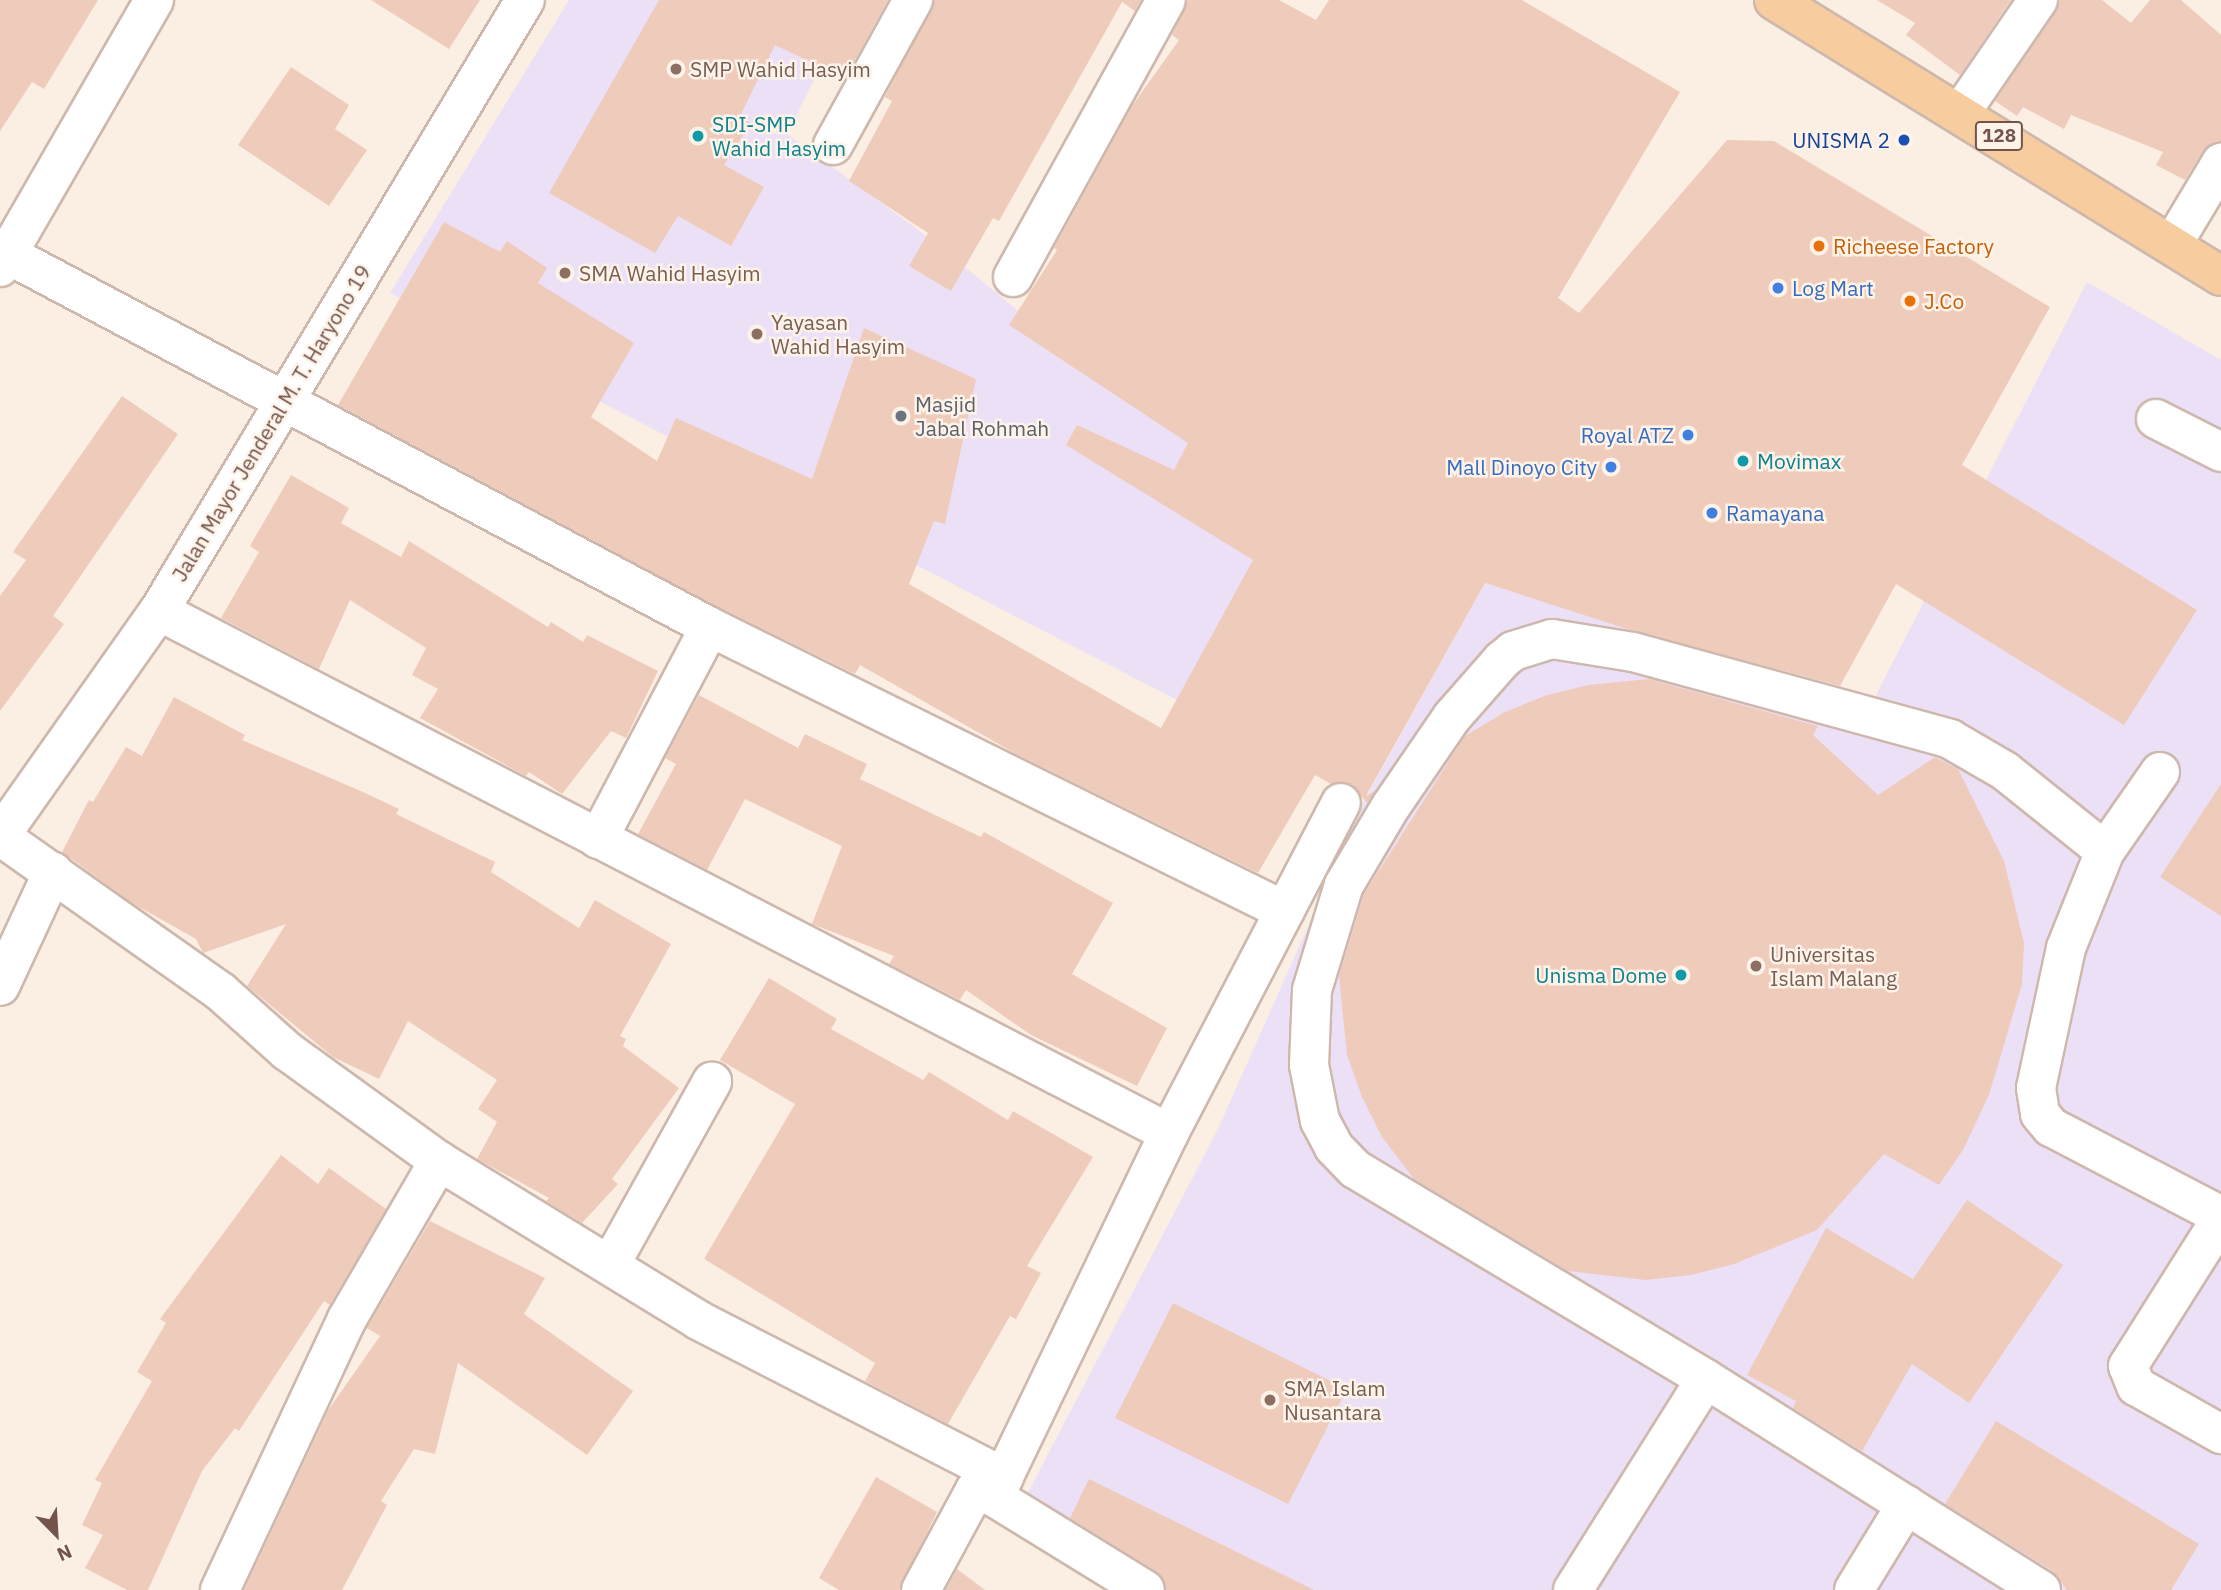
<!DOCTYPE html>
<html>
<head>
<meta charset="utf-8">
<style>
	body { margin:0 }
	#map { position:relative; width:2221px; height:1590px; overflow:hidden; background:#fbefe3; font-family:"IBM Plex Sans",sans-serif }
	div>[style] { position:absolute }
	.education>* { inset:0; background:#ece0f7 }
	.building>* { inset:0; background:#efcbbc }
	.roads { filter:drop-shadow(2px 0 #ceb8ad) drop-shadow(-2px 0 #ceb8ad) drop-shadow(0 2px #ceb8ad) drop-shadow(0 -2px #ceb8ad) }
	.minor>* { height:38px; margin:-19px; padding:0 19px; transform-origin:19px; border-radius:19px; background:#fff }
	.major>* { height:38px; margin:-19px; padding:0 19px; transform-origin:19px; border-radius:19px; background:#f7cc9f }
	.dots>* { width:19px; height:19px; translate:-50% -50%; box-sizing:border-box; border:4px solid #fef3e9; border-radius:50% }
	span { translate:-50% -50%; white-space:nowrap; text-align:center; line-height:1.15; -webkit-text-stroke:5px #fef3e9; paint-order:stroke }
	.shield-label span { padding:2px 5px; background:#fef3e9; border:2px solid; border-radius:5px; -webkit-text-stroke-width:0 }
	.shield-label { font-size:19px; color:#72544b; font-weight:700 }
	.education-label { font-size:21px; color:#785e54 }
	.left { translate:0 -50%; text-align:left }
	.culture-label { font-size:21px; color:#0d838f }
	.right { translate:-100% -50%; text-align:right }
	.transit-label { font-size:21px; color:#164399 }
	.food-label { font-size:21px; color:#c56008 }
	.shop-label { font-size:21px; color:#366cbe }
	.worship-label { font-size:21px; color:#5b616d }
	.street-label { font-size:21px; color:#72544b }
	.north { position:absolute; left:21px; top:1499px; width:70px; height:70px; -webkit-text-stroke:5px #fef3e9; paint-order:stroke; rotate:156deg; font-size:19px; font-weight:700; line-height:28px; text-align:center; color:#72544b }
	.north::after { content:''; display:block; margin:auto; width:24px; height:32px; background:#72544b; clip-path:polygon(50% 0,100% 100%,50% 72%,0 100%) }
</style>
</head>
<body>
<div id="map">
	<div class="education">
		<i style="clip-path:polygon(569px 0,854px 0,787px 134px,932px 240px,1096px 375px,1295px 485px,1177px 700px,390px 293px)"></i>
		<i style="clip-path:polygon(2087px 282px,2221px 360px,2221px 1590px,1165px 1590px,1023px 1502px,1217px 1131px,1364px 801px,1485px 583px,1870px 707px)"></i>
	</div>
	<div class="building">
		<i style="clip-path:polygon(0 0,98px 0,44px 89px,32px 82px,0 131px)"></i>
		<i style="clip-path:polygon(371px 0,480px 0,449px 49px)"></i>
		<i style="clip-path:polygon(659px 0,888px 0,845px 78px,775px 45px,740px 116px,751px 123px,724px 165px,764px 187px,731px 246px,678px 216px,655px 253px,549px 193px)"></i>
		<i style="clip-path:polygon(935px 0,1141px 0,1135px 11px,1122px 2px,999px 221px,993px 218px,951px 291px,909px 266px,928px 233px,849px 181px,892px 101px,885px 97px)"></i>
		<i style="clip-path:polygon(1188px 0,1279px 0,1316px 20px,1329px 0,1522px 0,1680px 92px,1558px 298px,1579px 313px,1727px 140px,1774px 141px,2050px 307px,1962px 465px,2197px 610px,2124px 725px,1896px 584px,1840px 686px,1624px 628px,1485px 583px,1366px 796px,1375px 791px,1367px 803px,1352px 784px,1331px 784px,1315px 775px,1258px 873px,1016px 754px,860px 665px,855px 674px,720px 608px,338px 405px,444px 222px,500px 252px,507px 241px,547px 268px,538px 283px,634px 343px,591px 417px,657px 461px,676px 418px,812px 479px,864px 328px,976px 379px,945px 524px,934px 521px,909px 584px,1161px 728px,1253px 560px,1066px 445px,1077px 425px,1174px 470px,1188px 443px,1009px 325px,1057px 250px,1054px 248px,1132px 106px,1179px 40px,1172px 35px)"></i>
		<i style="clip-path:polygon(1877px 0,2011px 0,1960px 75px,1906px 35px,1915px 23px)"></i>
		<i style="clip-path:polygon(2060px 0,2102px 0,2131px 23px,2150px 0,2181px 0,2221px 35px,2221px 141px,2203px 151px,2185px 180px,2156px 165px,2163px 152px,2071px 115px,2064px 129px,2023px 107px,2017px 116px,1995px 101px,2056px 12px)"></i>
		<i style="clip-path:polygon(291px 67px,349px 105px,335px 129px,367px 150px,329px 206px,238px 145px)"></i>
		<i style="clip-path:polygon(122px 396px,178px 434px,53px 616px,64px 624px,0 711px,0 596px,26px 560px,13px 552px)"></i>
		<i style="clip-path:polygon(291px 475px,349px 508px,341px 523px,401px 557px,409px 541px,548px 627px,551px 622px,583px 642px,587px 635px,658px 671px,626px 738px,611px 731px,562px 794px,529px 772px,526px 776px,420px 718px,438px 689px,412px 675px,426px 648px,350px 600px,319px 669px,221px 618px,259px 552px,250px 546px)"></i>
		<i style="clip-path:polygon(1649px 679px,1818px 726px,1813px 735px,1878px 795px,1935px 757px,1958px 769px,2004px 861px,2024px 943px,2022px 984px,1989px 1095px,1963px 1150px,1939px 1185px,1884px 1154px,1817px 1230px,1734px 1264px,1691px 1275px,1646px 1280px,1568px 1271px,1414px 1179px,1382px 1137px,1362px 1097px,1347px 1055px,1339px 976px,1364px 894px,1465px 736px,1503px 713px,1544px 696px,1588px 685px)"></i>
		<i style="clip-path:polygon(699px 695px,798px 748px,805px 734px,867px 764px,860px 779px,981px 837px,984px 832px,1113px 903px,1072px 974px,1167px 1028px,1137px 1086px,1031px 1035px,966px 990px,960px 1000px,889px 964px,894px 956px,812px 924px,842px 846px,745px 799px,707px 870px,638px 834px,676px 764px,665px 758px)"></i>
		<i style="clip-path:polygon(174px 697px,245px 735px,242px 740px,363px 792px,399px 809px,396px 814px,495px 862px,491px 872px,579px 928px,595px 900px,671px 944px,620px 1036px,626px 1039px,623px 1046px,679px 1088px,612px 1179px,618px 1184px,582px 1223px,546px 1201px,549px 1198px,477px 1159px,497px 1122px,478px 1109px,497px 1080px,408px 1021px,379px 1079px,333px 1057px,247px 986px,286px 924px,203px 953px,196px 939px,132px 903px,62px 852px,89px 800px,93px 802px,126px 747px,142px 756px)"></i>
		<i style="clip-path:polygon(2221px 784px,2221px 916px,2160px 877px)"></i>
		<i style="clip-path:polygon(769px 978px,837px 1019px,831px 1029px,923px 1080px,929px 1072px,1008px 1120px,1013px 1111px,1093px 1157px,1027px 1266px,1041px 1273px,1016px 1319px,1010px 1316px,948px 1424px,865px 1381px,875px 1363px,704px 1259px,795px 1104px,720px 1060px)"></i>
		<i style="clip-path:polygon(281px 1155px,318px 1184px,329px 1168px,386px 1209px,330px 1305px,324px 1301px,239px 1431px,235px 1428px,202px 1471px,148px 1590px,127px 1590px,85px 1568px,103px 1535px,82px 1525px,102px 1483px,95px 1480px,152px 1381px,137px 1372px,166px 1323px,160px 1319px)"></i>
		<i style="clip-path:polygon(1967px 1200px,2063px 1265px,1969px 1403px,1912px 1364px,1862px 1451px,1793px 1408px,1796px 1401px,1747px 1375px,1826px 1228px,1913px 1279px)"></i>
		<i style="clip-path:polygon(430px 1221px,545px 1278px,524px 1314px,633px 1391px,587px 1455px,458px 1363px,435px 1454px,414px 1449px,381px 1501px,387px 1505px,342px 1590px,244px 1590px,329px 1409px,380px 1336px,367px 1328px)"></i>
		<i style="clip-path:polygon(1173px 1303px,1347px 1389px,1288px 1504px,1115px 1418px)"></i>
		<i style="clip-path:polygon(1996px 1421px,2199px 1544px,2171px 1590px,2067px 1590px,2053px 1571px,1945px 1504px)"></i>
		<i style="clip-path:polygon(876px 1477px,937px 1512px,899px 1590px,839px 1590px,819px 1578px)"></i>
		<i style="clip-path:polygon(1089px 1479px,1314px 1590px,1167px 1590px,1156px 1571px,1070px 1518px)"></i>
		<i style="clip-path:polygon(957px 1569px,985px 1590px,946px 1590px)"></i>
	</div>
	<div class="roads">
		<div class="minor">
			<i style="left:1961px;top:112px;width:136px;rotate:-55.5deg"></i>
			<i style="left:833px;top:145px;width:166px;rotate:-61.1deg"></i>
			<i style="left:2172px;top:245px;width:96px;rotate:-59.1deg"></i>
			<i style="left:7px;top:254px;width:796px;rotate:27.95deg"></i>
			<i style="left:710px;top:627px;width:641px;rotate:26.29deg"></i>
			<i style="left:0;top:267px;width:308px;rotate:-60deg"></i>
			<i style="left:1013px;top:277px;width:316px;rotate:-61.1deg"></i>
			<i style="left:2156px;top:419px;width:73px;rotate:26.9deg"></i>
			<i style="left:159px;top:611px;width:1137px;rotate:27.33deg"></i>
			<i style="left:2160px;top:772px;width:96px;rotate:124.8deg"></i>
			<i style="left:2105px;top:851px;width:105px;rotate:111.9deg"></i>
			<i style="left:2066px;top:948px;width:143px;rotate:102.1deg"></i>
			<i style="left:2036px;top:1088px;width:26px;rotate:81deg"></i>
			<i style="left:2040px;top:1114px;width:17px;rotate:50deg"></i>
			<i style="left:2051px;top:1127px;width:192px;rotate:27.6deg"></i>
			<i style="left:0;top:836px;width:271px;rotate:35.2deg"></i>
			<i style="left:221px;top:992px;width:89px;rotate:41.8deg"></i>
			<i style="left:287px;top:1051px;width:188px;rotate:35.9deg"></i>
			<i style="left:439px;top:1161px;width:304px;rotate:31.5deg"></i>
			<i style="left:698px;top:1320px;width:344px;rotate:27.2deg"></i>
			<i style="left:0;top:836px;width:276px;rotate:-54.8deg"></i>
			<i style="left:159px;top:611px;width:712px;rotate:-59.08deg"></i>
			<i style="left:598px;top:839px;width:240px;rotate:-62.2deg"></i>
			<i style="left:0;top:986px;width:126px;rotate:-65.1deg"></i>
			<i style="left:2221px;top:1219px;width:174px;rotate:122.3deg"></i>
			<i style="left:2128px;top:1366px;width:22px;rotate:68deg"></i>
			<i style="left:2136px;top:1386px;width:98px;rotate:29.5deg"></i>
			<i style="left:610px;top:1265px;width:210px;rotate:-60.9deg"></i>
			<i style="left:994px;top:1497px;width:177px;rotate:31.6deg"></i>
			<i style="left:220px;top:1590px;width:299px;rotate:-64.9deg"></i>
			<i style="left:347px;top:1319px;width:183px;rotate:-59.8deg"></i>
			<i style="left:921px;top:1590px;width:114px;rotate:-61.6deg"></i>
			<i style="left:975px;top:1490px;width:20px;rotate:20deg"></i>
			<i style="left:994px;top:1497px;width:404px;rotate:-64.3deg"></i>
			<i style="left:1169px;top:1133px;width:372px;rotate:-62.5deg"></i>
			<i style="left:1573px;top:1590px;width:249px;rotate:-57.8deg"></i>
			<i style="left:1854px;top:1590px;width:100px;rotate:-58.5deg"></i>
			<i style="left:2041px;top:1590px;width:396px;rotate:-147.8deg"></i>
			<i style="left:1706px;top:1379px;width:409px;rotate:-149.1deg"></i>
			<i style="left:1355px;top:1169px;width:30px;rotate:-134deg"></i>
			<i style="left:1334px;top:1147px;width:30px;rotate:-118deg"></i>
			<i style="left:1320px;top:1121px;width:57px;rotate:-101.1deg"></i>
			<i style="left:1309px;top:1065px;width:75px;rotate:-87.7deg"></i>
			<i style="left:1312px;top:990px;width:110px;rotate:-73.1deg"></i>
			<i style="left:1344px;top:885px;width:92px;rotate:-59.3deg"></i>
			<i style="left:1391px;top:806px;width:108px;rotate:-55.6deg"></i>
			<i style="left:1452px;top:717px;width:76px;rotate:-48.7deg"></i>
			<i style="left:1502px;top:660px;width:14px;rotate:-39deg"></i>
			<i style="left:1513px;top:651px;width:41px;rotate:-17.1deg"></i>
			<i style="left:1552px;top:639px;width:82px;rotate:9.1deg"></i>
			<i style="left:1633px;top:652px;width:329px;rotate:15.3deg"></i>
			<i style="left:1950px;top:739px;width:64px;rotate:30.2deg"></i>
			<i style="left:2005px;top:771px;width:128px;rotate:38.7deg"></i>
		</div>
		<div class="major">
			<i style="left:1774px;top:0;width:525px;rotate:31.69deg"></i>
		</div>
	</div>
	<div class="dots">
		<i style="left:676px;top:69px;background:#8d6e63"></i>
		<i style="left:698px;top:136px;background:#0f9aa8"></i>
		<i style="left:1904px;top:140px;background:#1a4fb4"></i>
		<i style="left:1819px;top:246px;background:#e8710a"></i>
		<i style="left:565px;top:273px;background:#8d6e63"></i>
		<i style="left:1778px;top:288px;background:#3f7fe0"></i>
		<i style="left:1910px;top:301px;background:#e8710a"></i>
		<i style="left:757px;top:334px;background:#8d6e63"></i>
		<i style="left:901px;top:416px;background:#6b7280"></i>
		<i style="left:1688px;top:435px;background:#3f7fe0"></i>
		<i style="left:1743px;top:461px;background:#0f9aa8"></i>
		<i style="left:1611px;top:467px;background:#3f7fe0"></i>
		<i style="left:1712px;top:513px;background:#3f7fe0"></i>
		<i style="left:1756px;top:966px;background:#8d6e63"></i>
		<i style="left:1681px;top:975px;background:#0f9aa8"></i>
		<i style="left:1270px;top:1400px;background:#8d6e63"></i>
	</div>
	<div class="shield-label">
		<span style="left:1999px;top:136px">128</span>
	</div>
	<div class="education-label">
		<span class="left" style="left:690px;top:69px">SMP Wahid Hasyim</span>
		<span class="left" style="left:579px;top:273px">SMA Wahid Hasyim</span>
		<span class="left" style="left:771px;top:334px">Yayasan<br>Wahid Hasyim</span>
		<span class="left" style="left:1770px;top:966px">Universitas<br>Islam Malang</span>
		<span class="left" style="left:1284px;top:1400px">SMA Islam<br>Nusantara</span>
	</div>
	<div class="culture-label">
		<span class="left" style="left:712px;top:136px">SDI-SMP<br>Wahid Hasyim</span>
		<span class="left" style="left:1757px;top:461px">Movimax</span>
		<span class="right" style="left:1667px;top:975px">Unisma Dome</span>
	</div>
	<div class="transit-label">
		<span class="right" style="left:1890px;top:140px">UNISMA 2</span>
	</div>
	<div class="food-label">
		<span class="left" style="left:1833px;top:246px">Richeese Factory</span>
		<span class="left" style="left:1924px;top:301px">J.Co</span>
	</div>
	<div class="shop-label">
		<span class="left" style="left:1792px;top:288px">Log Mart</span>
		<span class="right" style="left:1674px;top:435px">Royal ATZ</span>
		<span class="right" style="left:1597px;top:467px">Mall Dinoyo City</span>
		<span class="left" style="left:1726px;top:513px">Ramayana</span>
	</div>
	<div class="worship-label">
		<span class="left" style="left:915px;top:416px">Masjid<br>Jabal Rohmah</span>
	</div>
	<div class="street-label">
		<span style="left:271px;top:423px;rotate:-59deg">Jalan Mayor Jenderal M. T. Haryono 19</span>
	</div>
	<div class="north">N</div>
</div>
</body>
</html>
